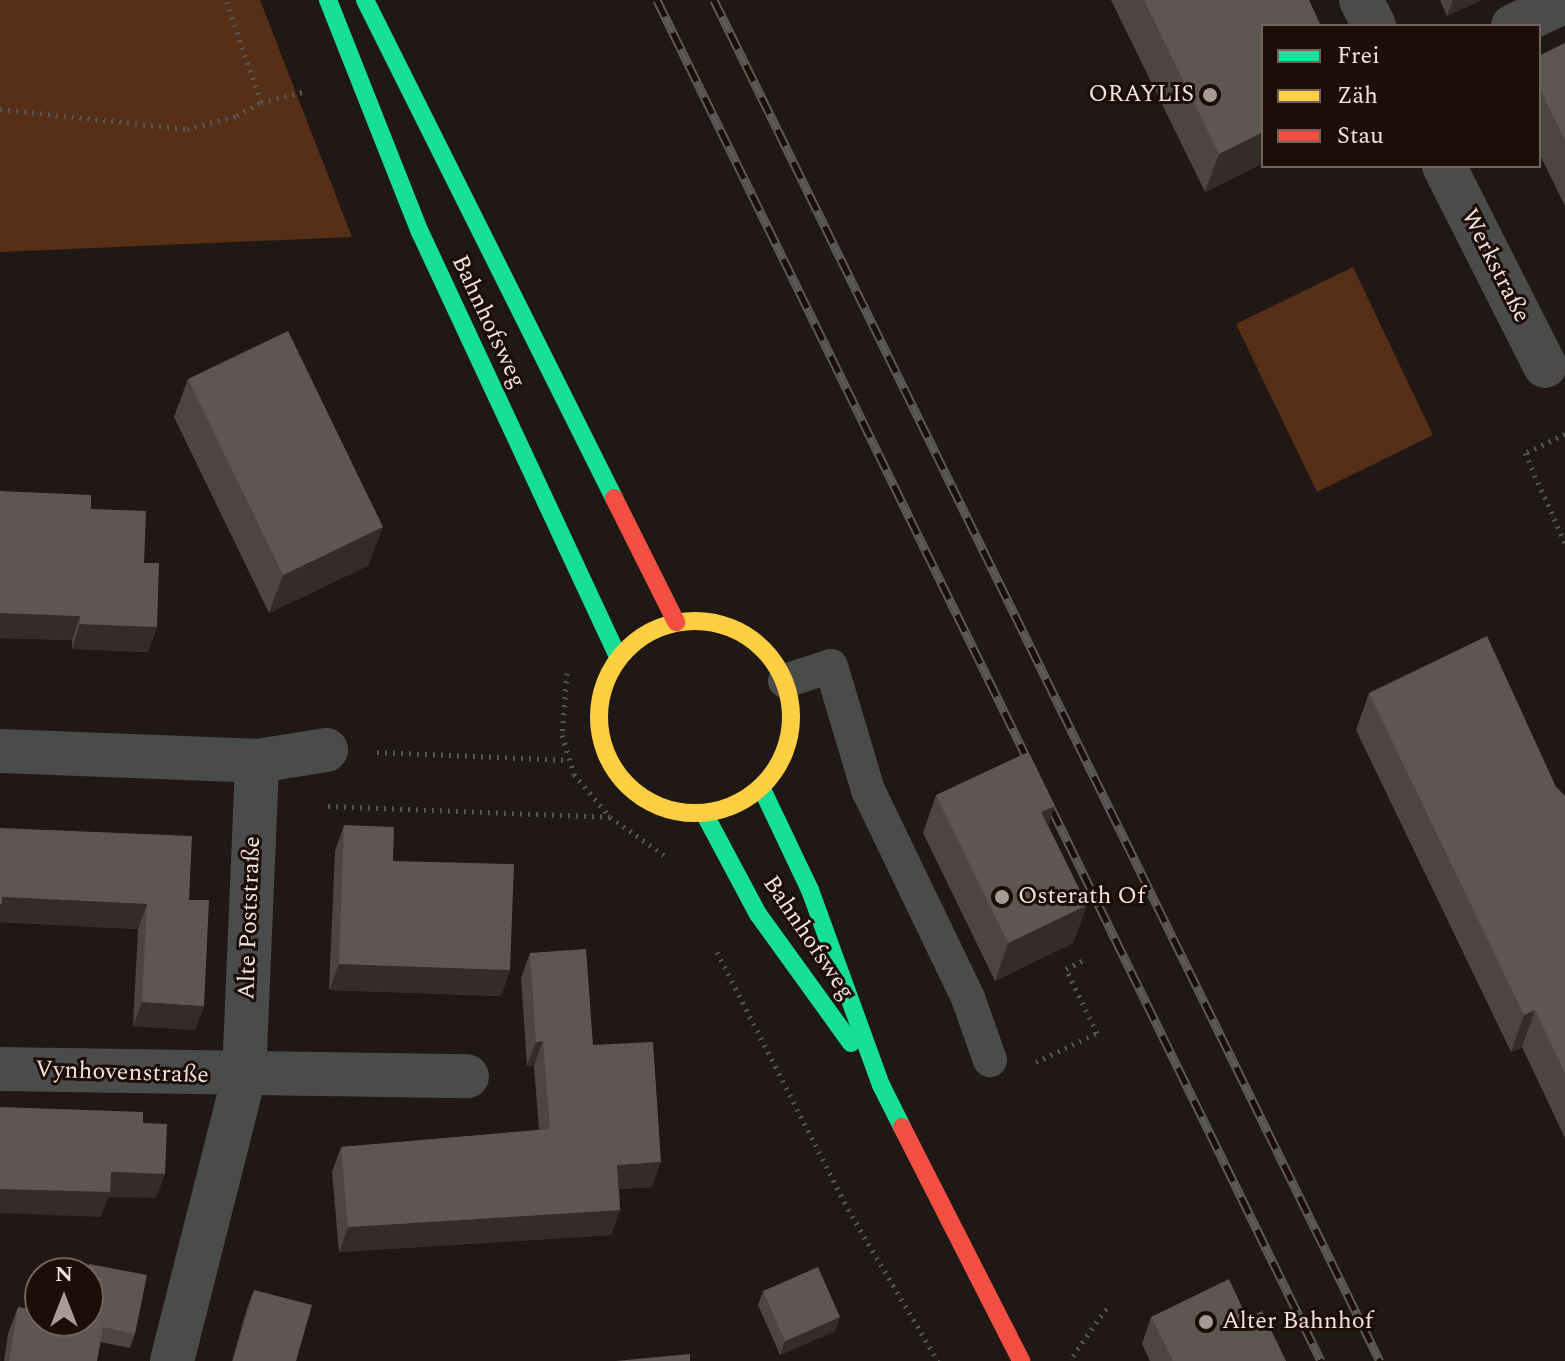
<!DOCTYPE html>
<html>
<head>
<meta charset="utf-8">
<style>
	body { margin:0 }
	#map { position:relative; width:1565px; height:1361px; overflow:hidden; background:#201814; font-family:Spectral,serif }
	div>[style] { position:absolute }
	.green>* { inset:0; background:#572f17 }
	.path>* { height:5px; margin-top:-2.5px; transform-origin:0; background:repeating-linear-gradient(90deg,#565555 0 2px,transparent 0 8px) }
	.lane>* { height:34px; margin:-17px; padding:0 17px; transform-origin:17px; border-radius:17px; background:#4a4c4c }
	.street>* { height:44px; margin:-22px; padding:0 22px; transform-origin:22px; border-radius:22px; background:#4a4c4c }
	.fast>* { height:18px; margin:-9px; padding:0 9px; transform-origin:9px; border-radius:9px; background:#16e098 }
	.slow>* { height:18px; margin:-9px; padding:0 9px; transform-origin:9px; border-radius:9px; background:#ffcf43 }
	.slow>.ring { margin:-9px; padding:0; box-sizing:content-box; background:none; border:18px solid #ffcf43; border-radius:50% }
	.jam>* { height:18px; margin:-9px; padding:0 9px; transform-origin:9px; border-radius:9px; background:#f24e42 }
	.rail>* { height:9px; margin-top:-4.5px; transform-origin:0; background:repeating-linear-gradient(90deg,#1c0e06 0 18px,#5a5957 0 36px); box-sizing:border-box; border-block:2px solid #5a5957 }
	.wall>* { inset:0; background:#4c4542 }
	.shaded-wall>* { inset:0; background:#332c28 }
	.building>* { inset:0; background:#5e5653 }
	.dots>* { width:22px; height:22px; translate:-50% -50%; box-sizing:border-box; border:4px solid #1c0e06; border-radius:50% }
	span { translate:-50% -50%; white-space:nowrap; text-align:center; line-height:1.15; -webkit-text-stroke:6px #1c0e06; paint-order:stroke }
	.poi-label { font-size:24px; color:#eee3de }
	.right { translate:-100% -50%; text-align:right }
	.left { translate:0 -50%; text-align:left }
	.street-label { font-size:24px; color:#eee3de }
	.legend { position:absolute; left:1261px; top:24px; width:280px; height:144px; box-sizing:border-box; background:#1c0e06; border:2px solid #70635c; margin:0; padding:10px 14px; list-style:none; font-size:24px; color:#eee3de }
	.legend li { display:flex; align-items:center; gap:16px; height:40px }
	.legend b { width:40px; border:2px solid #70635c }
	.north { position:absolute; left:24px; top:1257px; width:80px; height:80px; box-sizing:border-box; background:#1c0e06; border:2px solid #70635c; border-radius:50%; rotate:0deg; font-size:22px; font-weight:700; line-height:32px; text-align:center; color:#eee3de }
	.north::after { content:''; display:block; margin:auto; width:28px; height:36px; background:#a69c97; clip-path:polygon(50% 0,100% 100%,50% 72%,0 100%) }
</style>
</head>
<body>
<div id="map">
	<div class="green">
		<i style="clip-path:polygon(0 0,260px 0,352px 237px,0 252px)"></i>
		<i style="clip-path:polygon(1353px 267px,1433px 435px,1317px 492px,1236px 324px)"></i>
	</div>
	<div class="path">
		<i style="left:261px;top:102px;width:47px;rotate:-13.4deg"></i>
		<i style="left:0;top:109px;width:188px;rotate:6.1deg"></i>
		<i style="left:187px;top:129px;width:52px;rotate:-14.6deg"></i>
		<i style="left:237px;top:116px;width:28px;rotate:-30deg"></i>
		<i style="left:261px;top:102px;width:108px;rotate:-108.9deg"></i>
		<i style="left:1565px;top:434px;width:44px;rotate:154.6deg"></i>
		<i style="left:1525px;top:453px;width:98px;rotate:66deg"></i>
		<i style="left:567px;top:673px;width:62px;rotate:94.6deg"></i>
		<i style="left:562px;top:735px;width:41px;rotate:72.9deg"></i>
		<i style="left:574px;top:774px;width:56px;rotate:50.1deg"></i>
		<i style="left:610px;top:817px;width:66px;rotate:35.1deg"></i>
		<i style="left:377px;top:752px;width:191px;rotate:2.4deg"></i>
		<i style="left:328px;top:806px;width:282px;rotate:2.2deg"></i>
		<i style="left:717px;top:952px;width:288px;rotate:63deg"></i>
		<i style="left:848px;top:1209px;width:177px;rotate:59.4deg"></i>
		<i style="left:1036px;top:1062px;width:68px;rotate:-25.4deg"></i>
		<i style="left:1097px;top:1033px;width:71px;rotate:-115.8deg"></i>
		<i style="left:1066px;top:969px;width:18px;rotate:-27deg"></i>
		<i style="left:1073px;top:1356px;width:61px;rotate:-55deg"></i>
	</div>
	<div class="lane">
		<i style="left:785px;top:681px;width:48px;rotate:-18.1deg"></i>
		<i style="left:831px;top:666px;width:129px;rotate:73.4deg"></i>
		<i style="left:868px;top:790px;width:231px;rotate:64.3deg"></i>
		<i style="left:968px;top:998px;width:66px;rotate:70.5deg"></i>
	</div>
	<div class="street">
		<i style="left:1361px;top:0;width:29px;rotate:63deg"></i>
		<i style="left:1513px;top:26px;width:58px;rotate:-25.7deg"></i>
		<i style="left:1444px;top:166px;width:224px;rotate:63.2deg"></i>
		<i style="left:0;top:751px;width:257px;rotate:2.2deg"></i>
		<i style="left:257px;top:761px;width:70px;rotate:-9.1deg"></i>
		<i style="left:0;top:1069px;width:467px;rotate:0.9deg"></i>
		<i style="left:172px;top:1361px;width:294px;rotate:-75.8deg"></i>
		<i style="left:244px;top:1076px;width:315px;rotate:-87.6deg"></i>
	</div>
	<div class="fast">
		<i style="left:328px;top:0;width:250px;rotate:68.4deg"></i>
		<i style="left:420px;top:232px;width:470px;rotate:65deg"></i>
		<i style="left:365px;top:0;width:557px;rotate:63.43deg"></i>
		<i style="left:761px;top:787px;width:114px;rotate:64.6deg"></i>
		<i style="left:810px;top:890px;width:208px;rotate:70deg"></i>
		<i style="left:881px;top:1085px;width:47px;rotate:63.4deg"></i>
		<i style="left:704px;top:813px;width:115px;rotate:61.9deg"></i>
		<i style="left:758px;top:914px;width:159px;rotate:54.2deg"></i>
	</div>
	<div class="slow">
		<i class="ring" style="left:599px;top:621px;width:174px;height:174px"></i>
	</div>
	<div class="jam">
		<i style="left:614px;top:498px;width:139px;rotate:63.4deg"></i>
		<i style="left:902px;top:1127px;width:263px;rotate:63deg"></i>
	</div>
	<div class="rail">
		<i style="left:657px;top:0;width:1514px;rotate:63.99deg"></i>
		<i style="left:714px;top:0;width:1515px;rotate:63.93deg"></i>
	</div>
	<div class="wall">
		<i style="clip-path:polygon(1111px 0,1309px 0,1263px 163px,1205px 192px)"></i>
		<i style="clip-path:polygon(1440px 0,1481px 0,1447px 16px)"></i>
		<i style="clip-path:polygon(1565px 43px,1565px 206px,1539px 153px,1539px 56px)"></i>
		<i style="clip-path:polygon(188px 379px,369px 565px,269px 613px,174px 417px)"></i>
		<i style="clip-path:polygon(0 491px,91px 509px,144px 563px,157px 627px,148px 652px,72px 649px,72px 640px,0 638px)"></i>
		<i style="clip-path:polygon(1369px 693px,1556px 787px,1565px 796px,1565px 1138px,1522px 1047px,1511px 1052px,1356px 730px)"></i>
		<i style="clip-path:polygon(936px 795px,1055px 806px,1048px 825px,1087px 905px,1073px 943px,995px 981px,923px 833px)"></i>
		<i style="clip-path:polygon(344px 825px,393px 861px,510px 970px,501px 996px,329px 990px,335px 851px)"></i>
		<i style="clip-path:polygon(189px 900px,204px 1006px,195px 1030px,133px 1026px,138px 929px,0 922px)"></i>
		<i style="clip-path:polygon(530px 953px,593px 1045px,652px 1187px,619px 1189px,620px 1210px,611px 1235px,339px 1252px,332px 1172px,341px 1147px,539px 1130px,534px 1066px,527px 1066px,521px 978px)"></i>
		<i style="clip-path:polygon(89px 1264px,135px 1334px,130px 1348px,100px 1342px,97px 1361px,4px 1361px,8px 1334px,18px 1307px,88px 1321px,88px 1273px,86px 1273px)"></i>
		<i style="clip-path:polygon(254px 1290px,296px 1361px,232px 1361px,246px 1311px)"></i>
		<i style="clip-path:polygon(763px 1291px,840px 1317px,835px 1331px,780px 1355px,758px 1305px)"></i>
		<i style="clip-path:polygon(1151px 1317px,1247px 1318px,1286px 1361px,1150px 1361px,1142px 1344px)"></i>
	</div>
	<div class="shaded-wall">
		<i style="clip-path:polygon(1453px 0,1481px 0,1447px 16px)"></i>
		<i style="clip-path:polygon(1263px 132px,1263px 163px,1205px 192px,1219px 154px)"></i>
		<i style="clip-path:polygon(383px 527px,369px 565px,269px 613px,283px 575px)"></i>
		<i style="clip-path:polygon(0 613px,80px 616px,72px 640px,0 638px)"></i>
		<i style="clip-path:polygon(80px 624px,157px 627px,148px 652px,72px 649px)"></i>
		<i style="clip-path:polygon(1055px 806px,1041px 844px,1041px 812px)"></i>
		<i style="clip-path:polygon(2px 897px,147px 904px,138px 929px,0 922px,0 904px)"></i>
		<i style="clip-path:polygon(1087px 905px,1073px 943px,995px 981px,1008px 943px)"></i>
		<i style="clip-path:polygon(339px 964px,510px 970px,501px 996px,329px 990px)"></i>
		<i style="clip-path:polygon(142px 1002px,204px 1006px,195px 1030px,133px 1026px)"></i>
		<i style="clip-path:polygon(1535px 1010px,1522px 1047px,1511px 1052px,1524px 1015px)"></i>
		<i style="clip-path:polygon(543px 1041px,534px 1066px,527px 1066px,536px 1042px)"></i>
		<i style="clip-path:polygon(661px 1162px,652px 1187px,608px 1190px,617px 1165px)"></i>
		<i style="clip-path:polygon(111px 1172px,165px 1174px,156px 1198px,108px 1197px,101px 1217px,0 1213px,0 1189px)"></i>
		<i style="clip-path:polygon(620px 1210px,611px 1235px,339px 1252px,348px 1227px)"></i>
		<i style="clip-path:polygon(840px 1317px,835px 1331px,780px 1355px,785px 1341px)"></i>
	</div>
	<div class="building">
		<i style="clip-path:polygon(1144px 0,1309px 0,1321px 26px,1263px 26px,1263px 132px,1219px 154px)"></i>
		<i style="clip-path:polygon(1565px 43px,1565px 140px,1539px 87px,1539px 56px)"></i>
		<i style="clip-path:polygon(288px 331px,383px 527px,283px 575px,188px 379px)"></i>
		<i style="clip-path:polygon(0 491px,91px 495px,91px 509px,146px 511px,144px 563px,159px 563px,157px 627px,80px 624px,80px 616px,0 613px)"></i>
		<i style="clip-path:polygon(1487px 636px,1556px 787px,1565px 796px,1565px 1073px,1535px 1010px,1524px 1015px,1369px 693px)"></i>
		<i style="clip-path:polygon(1028px 752px,1055px 806px,1041px 812px,1087px 905px,1008px 943px,936px 795px)"></i>
		<i style="clip-path:polygon(344px 825px,394px 827px,393px 861px,514px 864px,510px 970px,339px 964px)"></i>
		<i style="clip-path:polygon(0 828px,192px 836px,189px 900px,209px 900px,204px 1006px,142px 1002px,147px 904px,2px 897px,2px 904px,0 904px)"></i>
		<i style="clip-path:polygon(586px 949px,593px 1045px,653px 1042px,661px 1162px,617px 1165px,620px 1210px,348px 1227px,341px 1147px,550px 1129px,543px 1041px,536px 1042px,530px 953px)"></i>
		<i style="clip-path:polygon(0 1107px,143px 1112px,143px 1123px,167px 1124px,165px 1174px,111px 1172px,110px 1192px,0 1189px)"></i>
		<i style="clip-path:polygon(89px 1264px,147px 1275px,135px 1334px,103px 1327px,104px 1322px,88px 1319px,88px 1273px)"></i>
		<i style="clip-path:polygon(818px 1267px,840px 1317px,785px 1341px,763px 1291px)"></i>
		<i style="clip-path:polygon(1229px 1279px,1247px 1318px,1262px 1311px,1286px 1361px,1173px 1361px,1151px 1317px)"></i>
		<i style="clip-path:polygon(254px 1290px,312px 1305px,296px 1361px,233px 1361px)"></i>
		<i style="clip-path:polygon(18px 1307px,40px 1311px,40px 1321px,88px 1321px,88px 1319px,104px 1322px,97px 1361px,9px 1361px)"></i>
		<i style="clip-path:polygon(690px 1354px,690px 1361px,616px 1361px)"></i>
	</div>
	<div class="dots">
		<i style="left:1210px;top:95px;background:#a69c97"></i>
		<i style="left:1002px;top:897px;background:#a69c97"></i>
		<i style="left:1206px;top:1322px;background:#a69c97"></i>
	</div>
	<div class="poi-label">
		<span class="right" style="left:1194px;top:95px">ORAYLIS</span>
		<span class="left" style="left:1018px;top:897px">Osterath Of</span>
		<span class="left" style="left:1222px;top:1322px">Alter Bahnhof</span>
	</div>
	<div class="street-label">
		<span style="left:1495px;top:266px;rotate:63deg">Werkstraße</span>
		<span style="left:488px;top:322px;rotate:65deg">Bahnhofsweg</span>
		<span style="left:250px;top:918px;rotate:-88deg">Alte Poststraße</span>
		<span style="left:808px;top:938px;rotate:56deg">Bahnhofsweg</span>
		<span style="left:122px;top:1073px;rotate:2deg">Vynhovenstraße</span>
	</div>
	<ul class="legend">
	<li><b style="height:10px;background:#16e098"></b>Frei</li>
	<li><b style="height:10px;background:#ffcf43"></b>Zäh</li>
	<li><b style="height:10px;background:#f24e42"></b>Stau</li>
	</ul>
	<div class="north">N</div>
</div>
</body>
</html>
